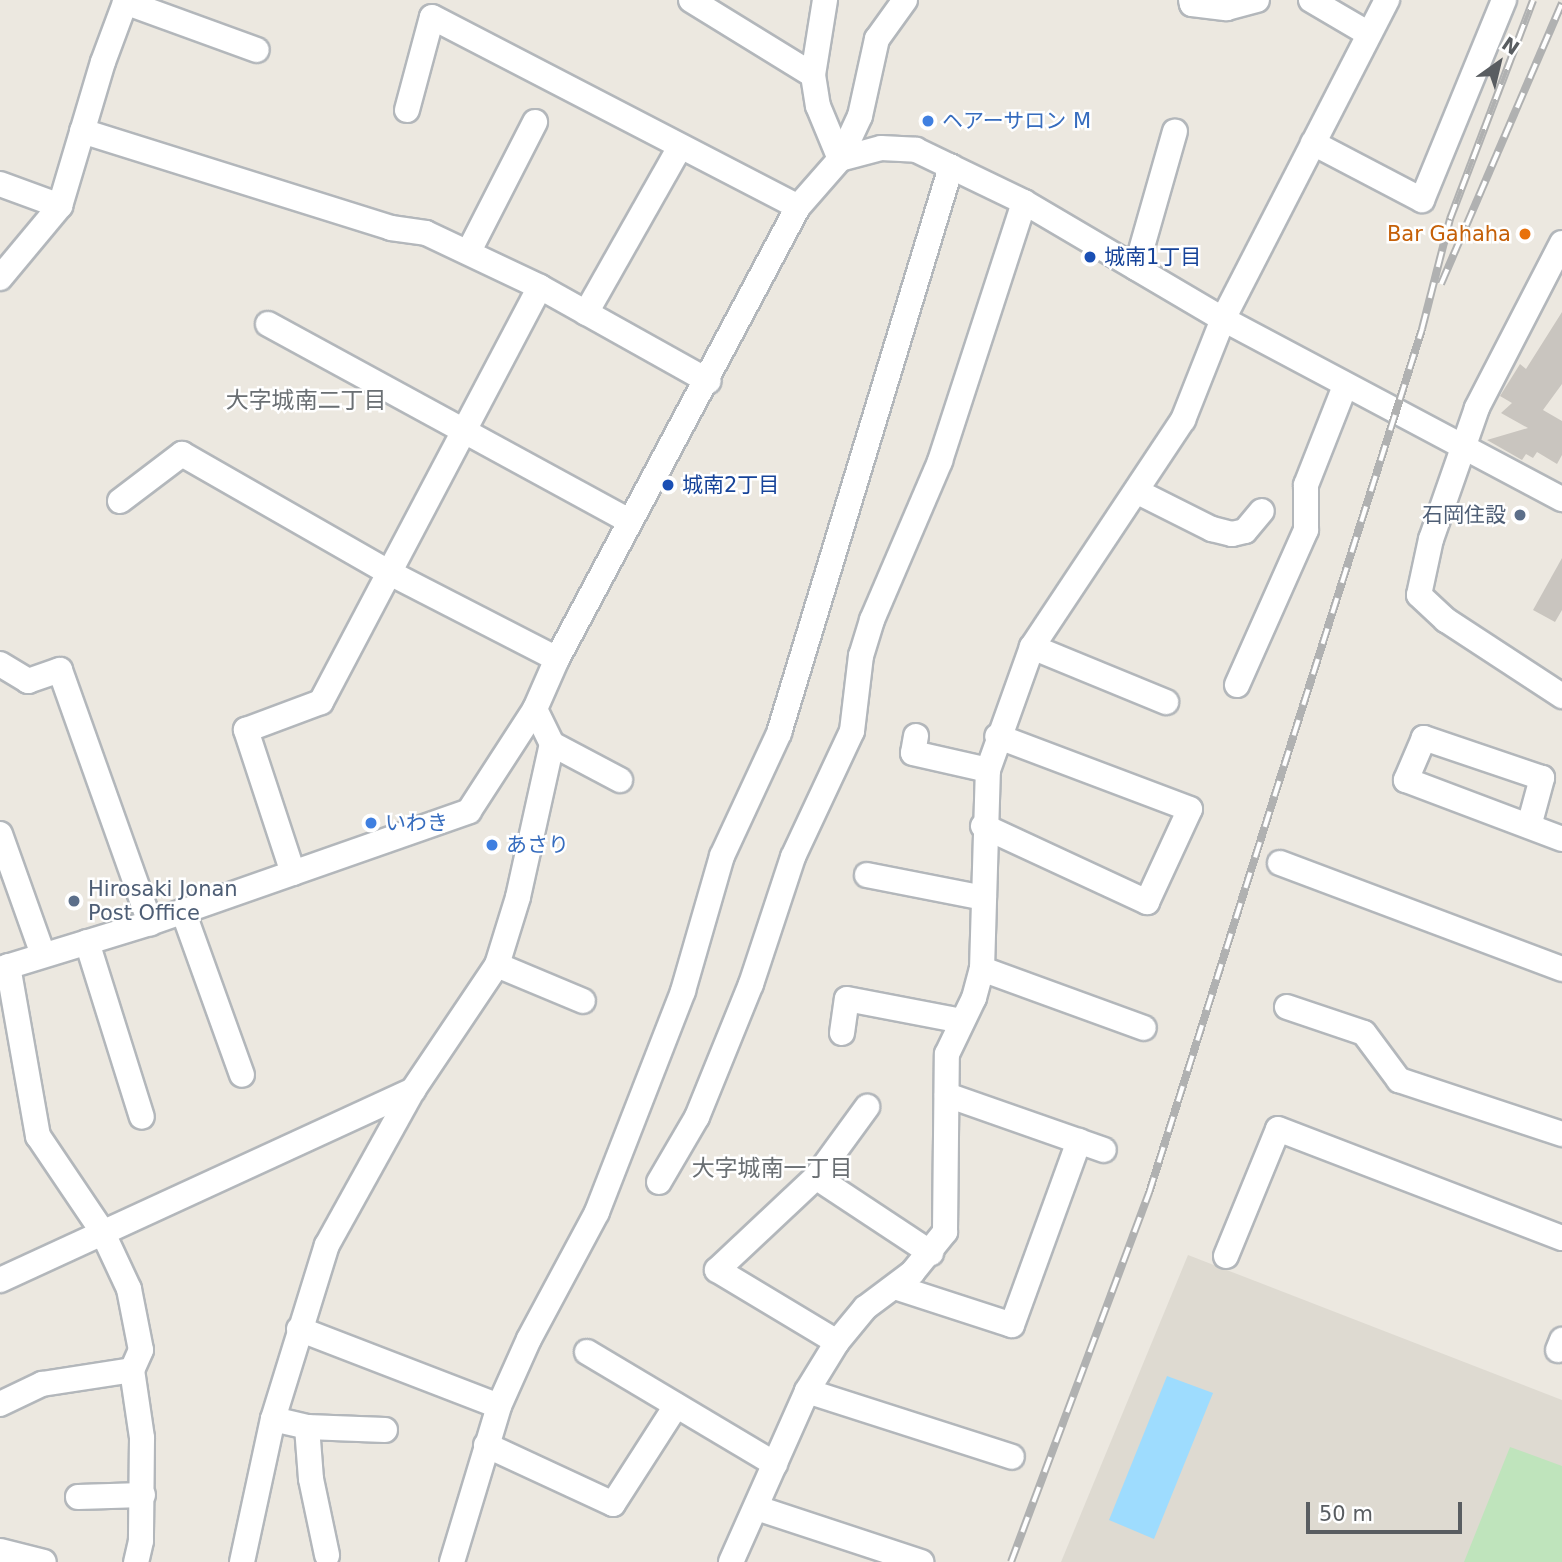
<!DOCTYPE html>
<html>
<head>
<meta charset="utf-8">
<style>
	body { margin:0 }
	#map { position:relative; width:1562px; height:1562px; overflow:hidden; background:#ece8e0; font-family:"DejaVu Sans","Noto Sans JP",sans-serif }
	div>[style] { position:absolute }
	.education>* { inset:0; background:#dedad1 }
	.green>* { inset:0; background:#bfe4bc }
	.water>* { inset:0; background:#9edcfe }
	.building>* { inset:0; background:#c9c5bf }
	.roads { filter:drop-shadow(2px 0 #b3b7bb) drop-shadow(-2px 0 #b3b7bb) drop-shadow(0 2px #b3b7bb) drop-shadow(0 -2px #b3b7bb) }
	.minor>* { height:24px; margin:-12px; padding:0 12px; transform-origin:12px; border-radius:12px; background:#fff }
	.rail>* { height:8px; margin-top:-4px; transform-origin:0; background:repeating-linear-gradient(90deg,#fff 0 16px,#b0b1b1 0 32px); box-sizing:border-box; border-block:2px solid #b0b1b1 }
	.dots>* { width:19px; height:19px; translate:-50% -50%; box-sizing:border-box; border:4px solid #fff; border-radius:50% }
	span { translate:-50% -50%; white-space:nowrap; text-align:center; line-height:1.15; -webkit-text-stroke:5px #fff; paint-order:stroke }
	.shop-label { font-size:21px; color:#366cbe }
	.left { translate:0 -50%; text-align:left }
	.food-label { font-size:21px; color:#c56008 }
	.right { translate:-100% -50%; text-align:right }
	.transit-label { font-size:21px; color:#164399 }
	.service-label { font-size:21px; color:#4e5e75 }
	.neighbourhood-label { font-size:23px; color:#6a6f73 }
	.north { position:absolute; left:1464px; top:28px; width:70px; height:70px; -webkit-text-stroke:5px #fff; paint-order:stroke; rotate:34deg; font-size:19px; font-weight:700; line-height:28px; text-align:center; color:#595d61 }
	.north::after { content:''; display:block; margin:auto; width:24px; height:32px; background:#595d61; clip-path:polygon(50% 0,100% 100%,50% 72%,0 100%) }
	.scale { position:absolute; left:1306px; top:1502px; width:156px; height:32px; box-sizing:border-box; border:4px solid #595d61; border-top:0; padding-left:9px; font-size:21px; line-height:24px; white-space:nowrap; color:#595d61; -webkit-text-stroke:5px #fff; paint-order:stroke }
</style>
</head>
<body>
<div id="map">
	<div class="education">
		<i style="clip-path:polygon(1188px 1255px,1562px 1400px,1562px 1562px,1061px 1562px)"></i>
	</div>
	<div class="green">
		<i style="clip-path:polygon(1510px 1447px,1562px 1466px,1562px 1562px,1464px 1562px)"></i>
	</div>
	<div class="water">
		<i style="clip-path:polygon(1167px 1376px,1213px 1393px,1154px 1539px,1109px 1520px)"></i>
	</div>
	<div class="building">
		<i style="clip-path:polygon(1562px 312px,1562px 384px,1543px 410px,1562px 421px,1562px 455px,1557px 464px,1537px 452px,1533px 458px,1526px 454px,1522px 460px,1487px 440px,1528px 428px,1501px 413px,1512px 403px,1500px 396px,1520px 364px,1526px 369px)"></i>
		<i style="clip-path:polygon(1562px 558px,1562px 610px,1555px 622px,1533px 610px)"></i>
	</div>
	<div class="roads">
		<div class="minor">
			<i style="left:691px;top:0;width:143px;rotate:31.6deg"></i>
			<i style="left:825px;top:0;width:76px;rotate:99.1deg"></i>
			<i style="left:813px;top:75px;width:31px;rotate:81deg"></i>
			<i style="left:818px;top:106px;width:57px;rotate:67.5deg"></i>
			<i style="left:1191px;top:0;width:4px;rotate:76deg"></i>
			<i style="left:1192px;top:4px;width:35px;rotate:7deg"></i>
			<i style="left:1227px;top:8px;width:31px;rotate:-15deg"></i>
			<i style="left:1311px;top:0;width:67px;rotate:30.4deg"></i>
			<i style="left:125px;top:2px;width:140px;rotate:20deg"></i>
			<i style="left:407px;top:110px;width:96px;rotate:-75deg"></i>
			<i style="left:432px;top:17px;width:412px;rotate:27.4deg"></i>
			<i style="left:82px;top:131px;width:324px;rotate:17.4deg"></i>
			<i style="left:391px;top:228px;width:35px;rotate:8deg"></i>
			<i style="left:426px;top:233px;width:126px;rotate:25.3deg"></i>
			<i style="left:1313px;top:143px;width:123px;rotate:27.6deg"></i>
			<i style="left:1422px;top:200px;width:216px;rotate:-67.7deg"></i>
			<i style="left:840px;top:159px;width:42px;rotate:-15deg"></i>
			<i style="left:881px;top:148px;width:35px;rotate:3deg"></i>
			<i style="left:916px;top:150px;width:120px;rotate:25.7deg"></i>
			<i style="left:1024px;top:202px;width:231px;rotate:30.5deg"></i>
			<i style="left:1223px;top:319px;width:384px;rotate:28deg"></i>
			<i style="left:0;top:184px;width:64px;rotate:20.1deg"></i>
			<i style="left:1562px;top:243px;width:186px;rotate:117.3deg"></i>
			<i style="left:1477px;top:408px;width:139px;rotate:109.3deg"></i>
			<i style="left:1431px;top:539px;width:57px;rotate:102.1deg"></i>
			<i style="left:1419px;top:595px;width:37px;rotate:43deg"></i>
			<i style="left:1446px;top:620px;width:139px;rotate:33.2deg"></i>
			<i style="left:469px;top:251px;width:145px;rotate:-62.9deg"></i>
			<i style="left:1136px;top:268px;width:142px;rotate:-74.1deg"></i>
			<i style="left:0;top:278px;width:94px;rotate:-50.2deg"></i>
			<i style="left:60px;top:206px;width:150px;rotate:-73.4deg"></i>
			<i style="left:103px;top:62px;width:66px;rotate:-69.6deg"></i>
			<i style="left:586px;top:313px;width:191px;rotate:-60.5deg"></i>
			<i style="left:268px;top:324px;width:412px;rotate:28.6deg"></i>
			<i style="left:1138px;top:492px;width:83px;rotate:26.6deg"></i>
			<i style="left:1212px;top:529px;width:21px;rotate:14deg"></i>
			<i style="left:1232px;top:534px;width:13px;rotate:-13deg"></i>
			<i style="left:1245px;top:531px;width:26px;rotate:-50deg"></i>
			<i style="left:120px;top:501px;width:78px;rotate:-37.2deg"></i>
			<i style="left:182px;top:454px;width:237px;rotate:29.8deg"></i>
			<i style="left:388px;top:572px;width:190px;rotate:27.2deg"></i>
			<i style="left:1032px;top:647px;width:145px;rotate:22.3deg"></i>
			<i style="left:0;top:664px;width:33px;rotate:31deg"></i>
			<i style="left:28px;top:681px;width:34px;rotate:-19deg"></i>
			<i style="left:60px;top:670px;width:269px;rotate:70.4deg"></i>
			<i style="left:1237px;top:685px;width:170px;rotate:-66deg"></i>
			<i style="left:1306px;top:530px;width:45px;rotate:-90deg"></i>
			<i style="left:1306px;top:485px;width:106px;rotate:-68.5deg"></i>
			<i style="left:916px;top:736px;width:17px;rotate:100deg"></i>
			<i style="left:913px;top:753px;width:77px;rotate:12.8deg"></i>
			<i style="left:552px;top:744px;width:77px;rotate:27.9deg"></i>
			<i style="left:983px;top:826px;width:181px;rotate:24.9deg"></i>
			<i style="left:1147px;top:902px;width:102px;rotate:-65.2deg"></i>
			<i style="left:1190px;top:809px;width:206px;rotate:-159.3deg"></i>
			<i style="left:1529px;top:826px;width:50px;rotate:-74.8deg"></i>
			<i style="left:1542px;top:778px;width:125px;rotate:-161.3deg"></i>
			<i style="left:1424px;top:738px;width:46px;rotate:113.2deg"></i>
			<i style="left:1406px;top:780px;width:167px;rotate:20.7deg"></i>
			<i style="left:0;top:834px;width:128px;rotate:70.4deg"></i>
			<i style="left:1280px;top:863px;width:301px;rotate:20.6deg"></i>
			<i style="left:293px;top:873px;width:151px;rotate:-108.2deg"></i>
			<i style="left:246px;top:730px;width:80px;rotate:-20.5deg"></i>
			<i style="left:321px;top:702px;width:469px;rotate:-62.2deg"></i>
			<i style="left:540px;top:287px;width:193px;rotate:29.2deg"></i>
			<i style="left:867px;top:875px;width:119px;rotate:11.1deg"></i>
			<i style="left:183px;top:911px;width:174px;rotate:70.2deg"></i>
			<i style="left:87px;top:942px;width:183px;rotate:72.6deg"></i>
			<i style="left:497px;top:965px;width:93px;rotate:22.7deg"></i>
			<i style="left:8px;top:966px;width:173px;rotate:80deg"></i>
			<i style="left:38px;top:1136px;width:115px;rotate:56deg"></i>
			<i style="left:102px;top:1231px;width:64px;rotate:65deg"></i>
			<i style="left:129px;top:1289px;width:62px;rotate:78.9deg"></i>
			<i style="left:141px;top:1350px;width:22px;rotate:114deg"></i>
			<i style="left:132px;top:1370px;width:69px;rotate:81.6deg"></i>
			<i style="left:142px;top:1438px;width:103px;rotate:90.6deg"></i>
			<i style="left:141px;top:1541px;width:22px;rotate:103deg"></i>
			<i style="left:0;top:969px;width:157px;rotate:-17deg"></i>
			<i style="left:150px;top:923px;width:338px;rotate:-19.3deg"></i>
			<i style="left:469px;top:811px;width:121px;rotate:-57.1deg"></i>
			<i style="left:535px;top:709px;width:55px;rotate:-66.3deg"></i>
			<i style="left:557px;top:659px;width:512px;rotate:-61.93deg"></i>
			<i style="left:798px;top:207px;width:64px;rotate:-48.8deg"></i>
			<i style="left:840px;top:159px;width:47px;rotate:-65.1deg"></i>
			<i style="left:860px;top:116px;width:79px;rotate:-77.6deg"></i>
			<i style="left:877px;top:39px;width:48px;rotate:-54.3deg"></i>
			<i style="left:982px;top:969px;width:172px;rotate:20deg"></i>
			<i style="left:1287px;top:1007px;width:81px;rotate:18.7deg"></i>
			<i style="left:1364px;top:1033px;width:59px;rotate:53.3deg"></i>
			<i style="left:1399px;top:1080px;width:172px;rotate:18.3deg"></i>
			<i style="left:842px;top:1033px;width:34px;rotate:-82deg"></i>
			<i style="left:847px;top:999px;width:117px;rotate:10.8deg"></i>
			<i style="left:947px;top:1095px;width:166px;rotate:19.3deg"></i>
			<i style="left:816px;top:1177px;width:138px;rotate:33.5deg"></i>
			<i style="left:659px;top:1182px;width:75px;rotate:-59.7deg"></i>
			<i style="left:697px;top:1117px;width:144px;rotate:-67.9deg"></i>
			<i style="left:751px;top:984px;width:134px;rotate:-71.7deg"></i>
			<i style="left:793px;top:857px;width:139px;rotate:-64.9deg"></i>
			<i style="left:852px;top:731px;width:76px;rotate:-83.2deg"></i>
			<i style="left:861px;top:656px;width:38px;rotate:-73deg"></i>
			<i style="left:872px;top:620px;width:173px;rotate:-66.8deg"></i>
			<i style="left:940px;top:461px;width:272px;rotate:-72deg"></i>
			<i style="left:1226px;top:1256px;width:137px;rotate:-67.7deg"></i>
			<i style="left:1278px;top:1129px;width:304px;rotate:21deg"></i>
			<i style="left:0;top:1280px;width:455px;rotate:-24.7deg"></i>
			<i style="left:895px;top:1287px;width:123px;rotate:18deg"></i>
			<i style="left:1012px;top:1325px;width:196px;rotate:-70deg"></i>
			<i style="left:299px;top:1329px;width:214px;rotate:21.1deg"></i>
			<i style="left:837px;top:1342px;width:140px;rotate:-149deg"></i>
			<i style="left:717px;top:1270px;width:136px;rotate:-43.2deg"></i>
			<i style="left:816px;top:1177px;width:87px;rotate:-53.9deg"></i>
			<i style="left:1558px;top:1350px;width:11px;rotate:-68deg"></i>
			<i style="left:587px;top:1352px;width:219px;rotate:30.8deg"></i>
			<i style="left:807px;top:1391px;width:215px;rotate:17.8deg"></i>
			<i style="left:0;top:1404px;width:47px;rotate:-25.5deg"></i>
			<i style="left:42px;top:1384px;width:91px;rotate:-8.8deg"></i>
			<i style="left:273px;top:1419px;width:35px;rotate:13deg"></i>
			<i style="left:307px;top:1427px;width:78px;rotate:2.2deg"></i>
			<i style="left:307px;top:1427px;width:52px;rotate:85.6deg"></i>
			<i style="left:311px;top:1479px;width:78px;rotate:78.1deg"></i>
			<i style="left:486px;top:1445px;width:140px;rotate:24.9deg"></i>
			<i style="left:613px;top:1504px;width:117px;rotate:-57.3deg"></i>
			<i style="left:78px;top:1497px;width:65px;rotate:-1.8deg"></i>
			<i style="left:757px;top:1508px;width:173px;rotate:18.2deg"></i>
			<i style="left:0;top:1551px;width:45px;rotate:14deg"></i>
			<i style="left:242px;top:1562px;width:146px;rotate:-77.8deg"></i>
			<i style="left:273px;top:1419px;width:182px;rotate:-72.8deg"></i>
			<i style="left:327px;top:1245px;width:177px;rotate:-61deg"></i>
			<i style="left:413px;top:1090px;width:151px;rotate:-56.1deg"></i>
			<i style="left:497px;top:965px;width:71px;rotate:-72.8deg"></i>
			<i style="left:518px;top:897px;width:157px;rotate:-77.5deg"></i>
			<i style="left:552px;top:744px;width:39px;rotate:-116deg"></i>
			<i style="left:452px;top:1562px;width:163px;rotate:-73.2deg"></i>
			<i style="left:499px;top:1406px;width:73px;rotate:-65.9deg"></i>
			<i style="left:529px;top:1339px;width:144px;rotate:-61.8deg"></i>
			<i style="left:597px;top:1212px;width:237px;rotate:-68.7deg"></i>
			<i style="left:683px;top:991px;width:141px;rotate:-73.9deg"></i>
			<i style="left:722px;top:856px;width:136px;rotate:-65.1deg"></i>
			<i style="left:779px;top:733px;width:592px;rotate:-73.1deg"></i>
			<i style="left:731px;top:1562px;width:187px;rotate:-66deg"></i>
			<i style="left:807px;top:1391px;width:57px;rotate:-58.5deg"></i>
			<i style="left:837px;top:1342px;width:44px;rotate:-50.5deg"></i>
			<i style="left:865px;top:1308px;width:59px;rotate:-36.7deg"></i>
			<i style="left:912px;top:1273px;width:53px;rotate:-51.2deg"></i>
			<i style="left:945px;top:1232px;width:178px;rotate:-89.4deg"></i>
			<i style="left:947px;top:1054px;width:62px;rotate:-64.3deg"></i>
			<i style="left:974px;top:998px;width:30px;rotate:-75deg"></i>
			<i style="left:982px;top:969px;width:199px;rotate:-88.3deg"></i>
			<i style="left:988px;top:770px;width:131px;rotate:-70.3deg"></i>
			<i style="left:1032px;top:647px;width:273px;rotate:-56.4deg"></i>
			<i style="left:1183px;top:420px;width:109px;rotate:-68.4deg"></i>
			<i style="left:1223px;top:319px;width:359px;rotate:-62.8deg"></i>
		</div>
	</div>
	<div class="rail">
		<i style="left:1441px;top:284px;width:306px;rotate:-66.7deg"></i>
		<i style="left:1011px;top:1562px;width:394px;rotate:-69.5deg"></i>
		<i style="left:1149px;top:1193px;width:906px;rotate:-72.46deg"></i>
		<i style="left:1422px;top:329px;width:114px;rotate:-75.7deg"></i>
		<i style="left:1450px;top:219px;width:234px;rotate:-69.2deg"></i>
	</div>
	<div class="dots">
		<i style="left:928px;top:121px;background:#3f7fe0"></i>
		<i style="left:1525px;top:234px;background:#e8710a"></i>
		<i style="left:1090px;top:257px;background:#1a4fb4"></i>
		<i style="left:668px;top:485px;background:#1a4fb4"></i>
		<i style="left:1520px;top:515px;background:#5c6f8a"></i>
		<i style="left:371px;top:823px;background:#3f7fe0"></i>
		<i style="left:492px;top:845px;background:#3f7fe0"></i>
		<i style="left:74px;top:901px;background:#5c6f8a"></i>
	</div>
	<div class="shop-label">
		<span class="left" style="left:942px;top:121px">ヘアーサロン M</span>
		<span class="left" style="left:385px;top:823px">いわき</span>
		<span class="left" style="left:506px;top:845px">あさり</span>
	</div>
	<div class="food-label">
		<span class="right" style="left:1511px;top:234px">Bar Gahaha</span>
	</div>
	<div class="transit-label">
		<span class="left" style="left:1104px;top:257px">城南1丁目</span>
		<span class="left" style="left:682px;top:485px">城南2丁目</span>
	</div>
	<div class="service-label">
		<span class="right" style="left:1506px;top:515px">石岡住設</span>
		<span class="left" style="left:88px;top:901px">Hirosaki Jonan<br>Post Office</span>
	</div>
	<div class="neighbourhood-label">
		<span style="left:306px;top:400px">大字城南二丁目</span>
		<span style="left:772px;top:1168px">大字城南一丁目</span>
	</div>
	<div class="north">N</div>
	<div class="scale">50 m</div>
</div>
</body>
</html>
